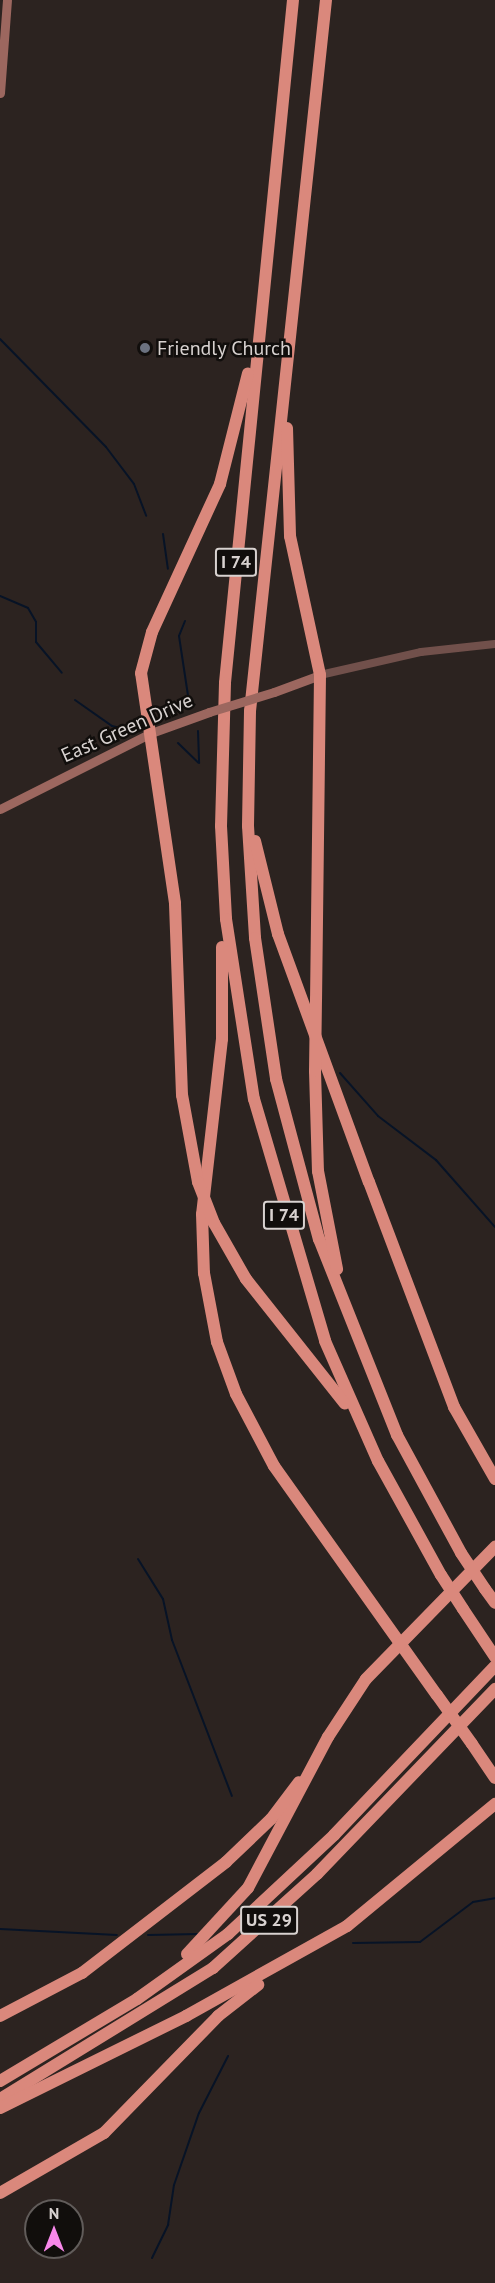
<!DOCTYPE html>
<html>
<head>
<meta charset="utf-8">
<style>
	body { margin:0 }
	#map { position:relative; width:495px; height:2283px; overflow:hidden; background:#2c2320; font-family:"PT Sans",sans-serif }
	div>[style] { position:absolute }
	.stream>* { height:2px; margin:-1px; padding:0 1px; transform-origin:1px; border-radius:1px; background:#071326 }
	.tertiary>* { height:8px; margin:-4px; padding:0 4px; transform-origin:4px; border-radius:4px; background:#71504b }
	.secondary>* { height:9px; margin:-4.5px; padding:0 4.5px; transform-origin:4.5px; border-radius:4.5px; background:#9c675f }
	.motorway>* { height:12px; margin:-6px; padding:0 6px; transform-origin:6px; border-radius:6px; background:#da887c }
	.secondary-bridge>* { height:9px; margin:-4.5px; padding:0 4.5px; transform-origin:4.5px; border-radius:4.5px; background:#9c675f }
	.motorway-bridge>* { height:12px; margin:-6px; padding:0 6px; transform-origin:6px; border-radius:6px; background:#da887c }
	.dots>* { width:16px; height:16px; translate:-50% -50%; box-sizing:border-box; border:3px solid #110e0c; border-radius:50% }
	span { translate:-50% -50%; white-space:nowrap; text-align:center; line-height:1.15; -webkit-text-stroke:5px #110e0c; paint-order:stroke }
	.shield-label span { padding:2px 4px; background:#110e0c; border:2px solid; border-radius:4px; -webkit-text-stroke-width:0 }
	.shield-label { font-size:18px; color:#d8d2d0; font-weight:700 }
	.poi-label { font-size:20px; color:#d8d2d0 }
	.left { translate:0 -50%; text-align:left }
	.street-label { font-size:20px; color:#d8d2d0 }
	.north { position:absolute; left:24px; top:2199px; width:60px; height:60px; box-sizing:border-box; background:#110e0c; border:2px solid #615c5a; border-radius:50%; rotate:0deg; font-size:16px; font-weight:700; line-height:24px; text-align:center; color:#d8d2d0 }
	.north::after { content:''; display:block; margin:auto; width:21px; height:27px; background:#f888ea; clip-path:polygon(50% 0,100% 100%,50% 72%,0 100%) }
</style>
</head>
<body>
<div id="map">
	<div class="stream">
		<i style="left:0;top:339px;width:151px;rotate:45.5deg"></i>
		<i style="left:106px;top:447px;width:46px;rotate:52.9deg"></i>
		<i style="left:134px;top:484px;width:34px;rotate:69deg"></i>
		<i style="left:163px;top:534px;width:35px;rotate:82deg"></i>
		<i style="left:0;top:596px;width:30px;rotate:23deg"></i>
		<i style="left:28px;top:608px;width:16px;rotate:60deg"></i>
		<i style="left:36px;top:622px;width:20px;rotate:90deg"></i>
		<i style="left:36px;top:642px;width:40px;rotate:50deg"></i>
		<i style="left:185px;top:621px;width:16px;rotate:112deg"></i>
		<i style="left:179px;top:636px;width:67px;rotate:81.4deg"></i>
		<i style="left:75px;top:700px;width:45px;rotate:35.1deg"></i>
		<i style="left:112px;top:726px;width:13px;rotate:13deg"></i>
		<i style="left:198px;top:731px;width:32px;rotate:88deg"></i>
		<i style="left:178px;top:743px;width:28px;rotate:44deg"></i>
		<i style="left:340px;top:1073px;width:57px;rotate:48.5deg"></i>
		<i style="left:378px;top:1116px;width:73px;rotate:37.2deg"></i>
		<i style="left:436px;top:1160px;width:89px;rotate:48.6deg"></i>
		<i style="left:138px;top:1559px;width:47px;rotate:58deg"></i>
		<i style="left:163px;top:1599px;width:42px;rotate:77.6deg"></i>
		<i style="left:172px;top:1640px;width:167px;rotate:69deg"></i>
		<i style="left:0;top:1929px;width:117px;rotate:2.9deg"></i>
		<i style="left:148px;top:1935px;width:51px;rotate:-1.1deg"></i>
		<i style="left:353px;top:1943px;width:67px;rotate:-0.9deg"></i>
		<i style="left:420px;top:1942px;width:66px;rotate:-37deg"></i>
		<i style="left:473px;top:1902px;width:22px;rotate:-10deg"></i>
		<i style="left:152px;top:2258px;width:37px;rotate:-64deg"></i>
		<i style="left:168px;top:2225px;width:40px;rotate:-81.5deg"></i>
		<i style="left:174px;top:2185px;width:76px;rotate:-70.9deg"></i>
		<i style="left:199px;top:2113px;width:64px;rotate:-63deg"></i>
	</div>
	<div class="tertiary">
		<i style="left:320px;top:675px;width:104px;rotate:-12.8deg"></i>
		<i style="left:421px;top:652px;width:74px;rotate:-6.2deg"></i>
	</div>
	<div class="secondary">
		<i style="left:0;top:93px;width:93px;rotate:-85.7deg"></i>
		<i style="left:274px;top:692px;width:49px;rotate:-20.3deg"></i>
		<i style="left:0;top:809px;width:169px;rotate:-26.7deg"></i>
		<i style="left:151px;top:733px;width:62px;rotate:-19.9deg"></i>
	</div>
	<div class="motorway">
		<i style="left:293px;top:0;width:686px;rotate:95.69deg"></i>
		<i style="left:225px;top:683px;width:143px;rotate:91.6deg"></i>
		<i style="left:221px;top:826px;width:93px;rotate:86.9deg"></i>
		<i style="left:226px;top:919px;width:182px;rotate:81.2deg"></i>
		<i style="left:254px;top:1099px;width:252px;rotate:73.6deg"></i>
		<i style="left:325px;top:1341px;width:131px;rotate:66.2deg"></i>
		<i style="left:378px;top:1461px;width:130px;rotate:61.1deg"></i>
		<i style="left:326px;top:0;width:715px;rotate:96.1deg"></i>
		<i style="left:250px;top:711px;width:115px;rotate:91deg"></i>
		<i style="left:248px;top:826px;width:112px;rotate:86.4deg"></i>
		<i style="left:255px;top:938px;width:143px;rotate:81.5deg"></i>
		<i style="left:276px;top:1079px;width:166px;rotate:75deg"></i>
		<i style="left:319px;top:1239px;width:211px;rotate:68.3deg"></i>
		<i style="left:397px;top:1435px;width:134px;rotate:61.5deg"></i>
		<i style="left:287px;top:428px;width:108px;rotate:88.4deg"></i>
		<i style="left:290px;top:536px;width:142px;rotate:77.8deg"></i>
		<i style="left:320px;top:675px;width:324px;rotate:90.7deg"></i>
		<i style="left:255px;top:841px;width:96px;rotate:76.1deg"></i>
		<i style="left:278px;top:934px;width:264px;rotate:69.9deg"></i>
		<i style="left:369px;top:1182px;width:241px;rotate:69.3deg"></i>
		<i style="left:454px;top:1407px;width:83px;rotate:60.3deg"></i>
		<i style="left:222px;top:947px;width:92px;rotate:90deg"></i>
		<i style="left:222px;top:1039px;width:176px;rotate:96.5deg"></i>
		<i style="left:202px;top:1214px;width:59px;rotate:88.1deg"></i>
		<i style="left:204px;top:1273px;width:70px;rotate:79.3deg"></i>
		<i style="left:217px;top:1342px;width:55px;rotate:69.9deg"></i>
		<i style="left:236px;top:1394px;width:81px;rotate:62.2deg"></i>
		<i style="left:274px;top:1466px;width:281px;rotate:54.6deg"></i>
		<i style="left:315px;top:1071px;width:100px;rotate:88.3deg"></i>
		<i style="left:318px;top:1171px;width:100px;rotate:79deg"></i>
		<i style="left:198px;top:1182px;width:88px;rotate:-100.4deg"></i>
		<i style="left:182px;top:1095px;width:192px;rotate:-92.1deg"></i>
		<i style="left:175px;top:903px;width:232px;rotate:-98.4deg"></i>
		<i style="left:141px;top:673px;width:42px;rotate:-75deg"></i>
		<i style="left:152px;top:632px;width:163px;rotate:-65.3deg"></i>
		<i style="left:220px;top:484px;width:114px;rotate:-75.8deg"></i>
		<i style="left:214px;top:1223px;width:64px;rotate:60.3deg"></i>
		<i style="left:246px;top:1279px;width:159px;rotate:51.6deg"></i>
		<i style="left:485px;top:1589px;width:17px;rotate:54deg"></i>
		<i style="left:463px;top:1609px;width:58px;rotate:56.3deg"></i>
		<i style="left:472px;top:1744px;width:41px;rotate:55.9deg"></i>
		<i style="left:187px;top:1954px;width:90px;rotate:-47.3deg"></i>
		<i style="left:248px;top:1888px;width:171px;rotate:-62.1deg"></i>
		<i style="left:328px;top:1737px;width:69px;rotate:-56.8deg"></i>
		<i style="left:366px;top:1679px;width:185px;rotate:-45.7deg"></i>
		<i style="left:0;top:2016px;width:93px;rotate:-27.7deg"></i>
		<i style="left:82px;top:1973px;width:182px;rotate:-37.6deg"></i>
		<i style="left:226px;top:1862px;width:62px;rotate:-43.7deg"></i>
		<i style="left:271px;top:1819px;width:46px;rotate:-52.9deg"></i>
		<i style="left:0;top:2081px;width:160px;rotate:-30.9deg"></i>
		<i style="left:137px;top:1999px;width:112px;rotate:-35.5deg"></i>
		<i style="left:228px;top:1934px;width:145px;rotate:-43deg"></i>
		<i style="left:334px;top:1835px;width:233px;rotate:-46.4deg"></i>
		<i style="left:0;top:2099px;width:250px;rotate:-31.6deg"></i>
		<i style="left:213px;top:1968px;width:140px;rotate:-42.1deg"></i>
		<i style="left:317px;top:1874px;width:257px;rotate:-46.1deg"></i>
		<i style="left:0;top:2108px;width:208px;rotate:-26.3deg"></i>
		<i style="left:186px;top:2016px;width:184px;rotate:-29.2deg"></i>
		<i style="left:347px;top:1926px;width:192px;rotate:-39.5deg"></i>
		<i style="left:0;top:2193px;width:120px;rotate:-30deg"></i>
		<i style="left:104px;top:2133px;width:163px;rotate:-45.7deg"></i>
		<i style="left:218px;top:2016px;width:51px;rotate:-37.8deg"></i>
	</div>
	<div class="secondary-bridge">
		<i style="left:209px;top:712px;width:68px;rotate:-17.1deg"></i>
	</div>
	<div class="motorway-bridge">
		<i style="left:315px;top:1071px;width:72px;rotate:-89.2deg"></i>
		<i style="left:198px;top:1182px;width:44px;rotate:68.7deg"></i>
		<i style="left:461px;top:1553px;width:43px;rotate:56.3deg"></i>
		<i style="left:441px;top:1575px;width:40px;rotate:57.1deg"></i>
		<i style="left:437px;top:1695px;width:60px;rotate:54.5deg"></i>
	</div>
	<div class="dots">
		<i style="left:145px;top:348px;background:#6b7280"></i>
	</div>
	<div class="shield-label">
		<span style="left:236px;top:562px">I 74</span>
		<span style="left:284px;top:1215px">I 74</span>
		<span style="left:269px;top:1920px">US 29</span>
	</div>
	<div class="poi-label">
		<span class="left" style="left:157px;top:348px">Friendly Church</span>
	</div>
	<div class="street-label">
		<span style="left:127px;top:728px;rotate:-24deg">East Green Drive</span>
	</div>
	<div class="north">N</div>
</div>
</body>
</html>
